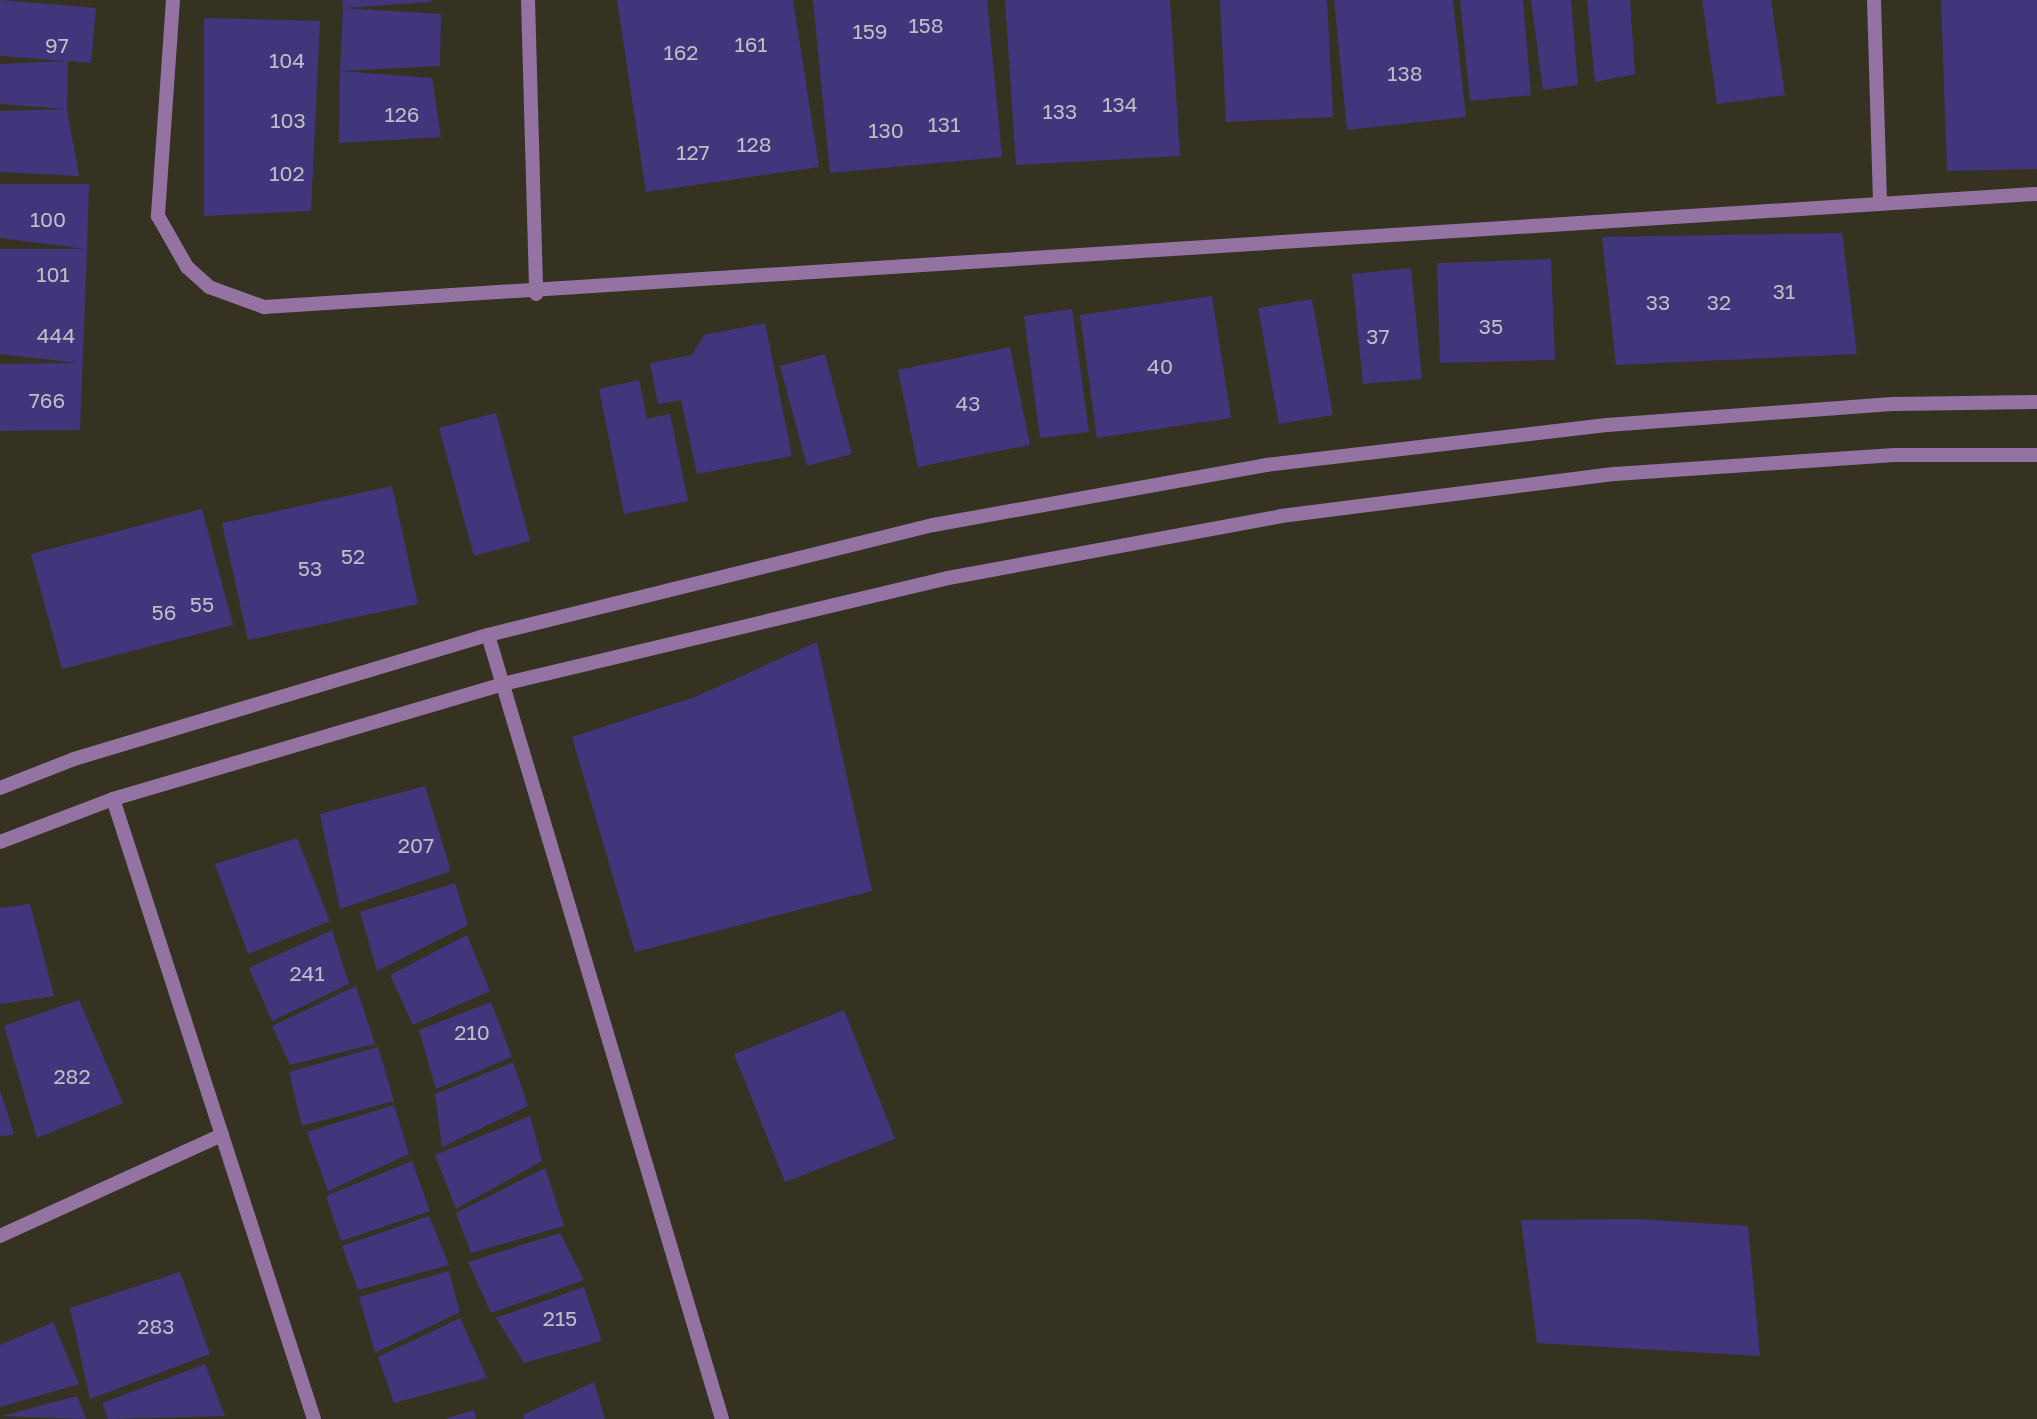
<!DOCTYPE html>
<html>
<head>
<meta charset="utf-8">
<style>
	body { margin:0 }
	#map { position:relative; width:2037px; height:1419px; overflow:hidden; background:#363221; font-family:"Golos Text",sans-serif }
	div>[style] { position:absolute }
	.building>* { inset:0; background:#41367c }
	.street>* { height:14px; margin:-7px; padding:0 7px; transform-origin:7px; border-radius:7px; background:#9473a2 }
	span { translate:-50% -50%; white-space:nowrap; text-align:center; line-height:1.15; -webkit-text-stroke:6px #2c2817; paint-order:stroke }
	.number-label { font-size:21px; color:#c0bcc6 }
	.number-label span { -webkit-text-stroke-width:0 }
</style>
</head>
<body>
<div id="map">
	<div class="building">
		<i style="clip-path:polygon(0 0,96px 8px,91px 63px,68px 61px,67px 109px,79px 176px,0 172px,0 111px,67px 109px,0 104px,0 64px,68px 61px,0 56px)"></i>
		<i style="clip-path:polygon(342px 0,431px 0,431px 2px,343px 8px)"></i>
		<i style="clip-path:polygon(617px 0,793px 0,819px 167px,646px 192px)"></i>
		<i style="clip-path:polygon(813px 0,987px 0,1002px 157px,830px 173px)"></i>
		<i style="clip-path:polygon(1005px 0,1170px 0,1180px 156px,1016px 165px)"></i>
		<i style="clip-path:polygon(1220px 0,1327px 0,1333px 117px,1226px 122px)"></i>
		<i style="clip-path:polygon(1334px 0,1453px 0,1466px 117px,1347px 130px)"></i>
		<i style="clip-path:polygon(1460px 0,1523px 0,1531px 95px,1470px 101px)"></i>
		<i style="clip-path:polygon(1531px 0,1571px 0,1578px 85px,1543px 90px)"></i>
		<i style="clip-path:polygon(1587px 0,1630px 0,1635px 74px,1595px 82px)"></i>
		<i style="clip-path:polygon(1702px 0,1771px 0,1785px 95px,1717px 104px)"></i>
		<i style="clip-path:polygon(1941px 0,2037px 0,2037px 169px,1947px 171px)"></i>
		<i style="clip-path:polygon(343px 8px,441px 14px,440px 66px,340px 71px)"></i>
		<i style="clip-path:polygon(204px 18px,320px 21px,311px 211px,204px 216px)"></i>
		<i style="clip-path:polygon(340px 71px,432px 78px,441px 137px,339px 143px)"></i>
		<i style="clip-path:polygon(0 184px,89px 184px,87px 249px,0 238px)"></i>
		<i style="clip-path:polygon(1842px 233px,1857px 354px,1616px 365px,1602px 237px)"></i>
		<i style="clip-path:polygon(0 249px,87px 249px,80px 430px,0 431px,0 364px,78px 363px,0 354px)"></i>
		<i style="clip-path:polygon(1551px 259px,1555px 360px,1440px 363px,1437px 263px)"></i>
		<i style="clip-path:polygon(1411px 268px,1422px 379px,1363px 384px,1352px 274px)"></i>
		<i style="clip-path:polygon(1212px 296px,1231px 418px,1097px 438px,1080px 315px)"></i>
		<i style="clip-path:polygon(1312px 299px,1333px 415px,1279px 424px,1258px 308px)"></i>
		<i style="clip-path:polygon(1072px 309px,1089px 432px,1040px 438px,1024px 316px)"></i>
		<i style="clip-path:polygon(765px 323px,792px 456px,697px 474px,681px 400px,658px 404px,650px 363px,692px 355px,704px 335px)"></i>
		<i style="clip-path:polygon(1010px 347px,1030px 445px,918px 467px,898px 370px)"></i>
		<i style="clip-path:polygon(825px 354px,852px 454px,807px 466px,780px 366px)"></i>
		<i style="clip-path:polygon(639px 380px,647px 419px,670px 414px,688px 501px,624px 514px,599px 389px)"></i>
		<i style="clip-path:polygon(496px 413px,530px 541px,474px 556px,439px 428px)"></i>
		<i style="clip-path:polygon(392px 486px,418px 604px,248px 640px,222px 523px)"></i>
		<i style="clip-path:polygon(202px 509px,233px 625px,62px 669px,31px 554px)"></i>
		<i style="clip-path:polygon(817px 642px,872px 891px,635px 952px,572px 737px,695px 697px)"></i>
		<i style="clip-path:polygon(425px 786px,451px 871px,340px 909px,320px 814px)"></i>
		<i style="clip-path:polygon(297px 838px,330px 921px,248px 954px,215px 864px)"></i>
		<i style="clip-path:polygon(455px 883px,468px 925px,377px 971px,360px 912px)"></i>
		<i style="clip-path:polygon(30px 904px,54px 996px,0 1004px,0 908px)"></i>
		<i style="clip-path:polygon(332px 930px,349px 984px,272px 1021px,249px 968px)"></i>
		<i style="clip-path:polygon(467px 935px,490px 991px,413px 1025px,390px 975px)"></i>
		<i style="clip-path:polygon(356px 986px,375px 1044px,290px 1065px,272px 1026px)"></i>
		<i style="clip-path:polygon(79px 1000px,123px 1103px,37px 1138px,4px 1026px)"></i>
		<i style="clip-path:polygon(491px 1002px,512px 1057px,436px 1089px,419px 1030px)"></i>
		<i style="clip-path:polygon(844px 1010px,895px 1139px,785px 1182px,734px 1054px)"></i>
		<i style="clip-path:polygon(378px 1047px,394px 1101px,302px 1126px,289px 1072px)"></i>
		<i style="clip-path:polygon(513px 1062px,528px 1106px,442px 1147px,435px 1094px)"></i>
		<i style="clip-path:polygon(0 1090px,14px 1134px,0 1137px)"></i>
		<i style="clip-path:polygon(394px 1105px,409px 1154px,328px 1191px,307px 1132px)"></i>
		<i style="clip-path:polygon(530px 1116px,542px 1161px,456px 1209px,435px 1155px)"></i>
		<i style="clip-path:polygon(412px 1161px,430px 1211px,341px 1241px,326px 1196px)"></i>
		<i style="clip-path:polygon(545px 1168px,564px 1226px,471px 1253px,456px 1213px)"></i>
		<i style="clip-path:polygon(429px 1216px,449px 1265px,358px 1290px,342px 1246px)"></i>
		<i style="clip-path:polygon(1636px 1219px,1748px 1226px,1760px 1356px,1537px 1343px,1521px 1220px)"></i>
		<i style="clip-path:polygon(560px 1233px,584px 1280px,491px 1313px,468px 1262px)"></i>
		<i style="clip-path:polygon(449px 1271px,460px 1312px,375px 1353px,359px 1297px)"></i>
		<i style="clip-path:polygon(180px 1272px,210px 1354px,90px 1399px,70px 1308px)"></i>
		<i style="clip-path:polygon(584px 1287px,602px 1341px,524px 1363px,496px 1318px)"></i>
		<i style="clip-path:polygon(460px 1318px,487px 1378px,394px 1403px,378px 1357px)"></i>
		<i style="clip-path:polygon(53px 1322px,79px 1384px,0 1407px,0 1345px)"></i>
		<i style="clip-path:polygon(205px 1364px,225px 1416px,108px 1419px,102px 1403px)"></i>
		<i style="clip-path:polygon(594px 1382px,605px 1419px,524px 1419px,523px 1415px)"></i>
		<i style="clip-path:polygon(77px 1396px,86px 1419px,2px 1416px)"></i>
		<i style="clip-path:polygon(474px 1410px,476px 1419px,447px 1419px,447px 1418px)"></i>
	</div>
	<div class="street">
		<i style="left:173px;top:0;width:217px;rotate:94deg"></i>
		<i style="left:158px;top:216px;width:59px;rotate:60.4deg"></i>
		<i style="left:187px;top:267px;width:30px;rotate:42deg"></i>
		<i style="left:209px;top:287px;width:59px;rotate:20deg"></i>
		<i style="left:264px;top:307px;width:1777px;rotate:-3.65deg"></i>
		<i style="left:528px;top:0;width:294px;rotate:88.4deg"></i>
		<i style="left:1874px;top:0;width:204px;rotate:88.3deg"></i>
		<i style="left:488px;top:635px;width:818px;rotate:73.38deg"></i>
		<i style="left:0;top:788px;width:79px;rotate:-21.4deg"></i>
		<i style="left:74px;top:759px;width:432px;rotate:-16.7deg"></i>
		<i style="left:488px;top:635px;width:458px;rotate:-13.9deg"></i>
		<i style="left:933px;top:525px;width:338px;rotate:-10.2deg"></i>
		<i style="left:1266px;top:465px;width:343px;rotate:-6.7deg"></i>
		<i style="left:1607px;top:425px;width:289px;rotate:-4.2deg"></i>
		<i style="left:1895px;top:404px;width:142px;rotate:-0.8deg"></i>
		<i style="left:113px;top:799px;width:652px;rotate:72.04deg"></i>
		<i style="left:0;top:842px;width:121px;rotate:-20.8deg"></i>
		<i style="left:113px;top:799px;width:407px;rotate:-16.4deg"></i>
		<i style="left:503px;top:684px;width:457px;rotate:-13.4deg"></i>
		<i style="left:948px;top:578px;width:339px;rotate:-10.5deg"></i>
		<i style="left:1281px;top:516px;width:337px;rotate:-7.2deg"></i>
		<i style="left:1615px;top:474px;width:280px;rotate:-3.9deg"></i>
		<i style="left:1894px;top:455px;width:143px"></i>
		<i style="left:0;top:1236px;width:244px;rotate:-24.5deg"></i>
	</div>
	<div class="number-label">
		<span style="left:926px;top:25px">158</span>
		<span style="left:870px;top:31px">159</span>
		<span style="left:751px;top:44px">161</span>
		<span style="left:57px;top:45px">97</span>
		<span style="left:681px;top:52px">162</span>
		<span style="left:287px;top:60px">104</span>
		<span style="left:1405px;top:73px">138</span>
		<span style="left:1120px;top:104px">134</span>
		<span style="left:1060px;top:111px">133</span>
		<span style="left:402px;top:114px">126</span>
		<span style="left:288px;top:120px">103</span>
		<span style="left:944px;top:124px">131</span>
		<span style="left:886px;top:130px">130</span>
		<span style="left:754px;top:144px">128</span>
		<span style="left:693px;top:152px">127</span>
		<span style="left:287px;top:173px">102</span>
		<span style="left:48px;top:219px">100</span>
		<span style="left:53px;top:274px">101</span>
		<span style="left:1784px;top:291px">31</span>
		<span style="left:1658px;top:302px">33</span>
		<span style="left:1719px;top:302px">32</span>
		<span style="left:1491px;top:326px">35</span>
		<span style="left:56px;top:335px">444</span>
		<span style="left:1378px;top:336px">37</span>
		<span style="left:1160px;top:366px">40</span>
		<span style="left:47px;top:400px">766</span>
		<span style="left:968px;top:403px">43</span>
		<span style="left:353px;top:556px">52</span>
		<span style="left:310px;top:568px">53</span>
		<span style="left:202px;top:604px">55</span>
		<span style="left:164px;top:612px">56</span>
		<span style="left:416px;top:845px">207</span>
		<span style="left:307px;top:973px">241</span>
		<span style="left:472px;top:1032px">210</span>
		<span style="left:72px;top:1076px">282</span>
		<span style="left:560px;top:1318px">215</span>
		<span style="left:156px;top:1326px">283</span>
	</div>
</div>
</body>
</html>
